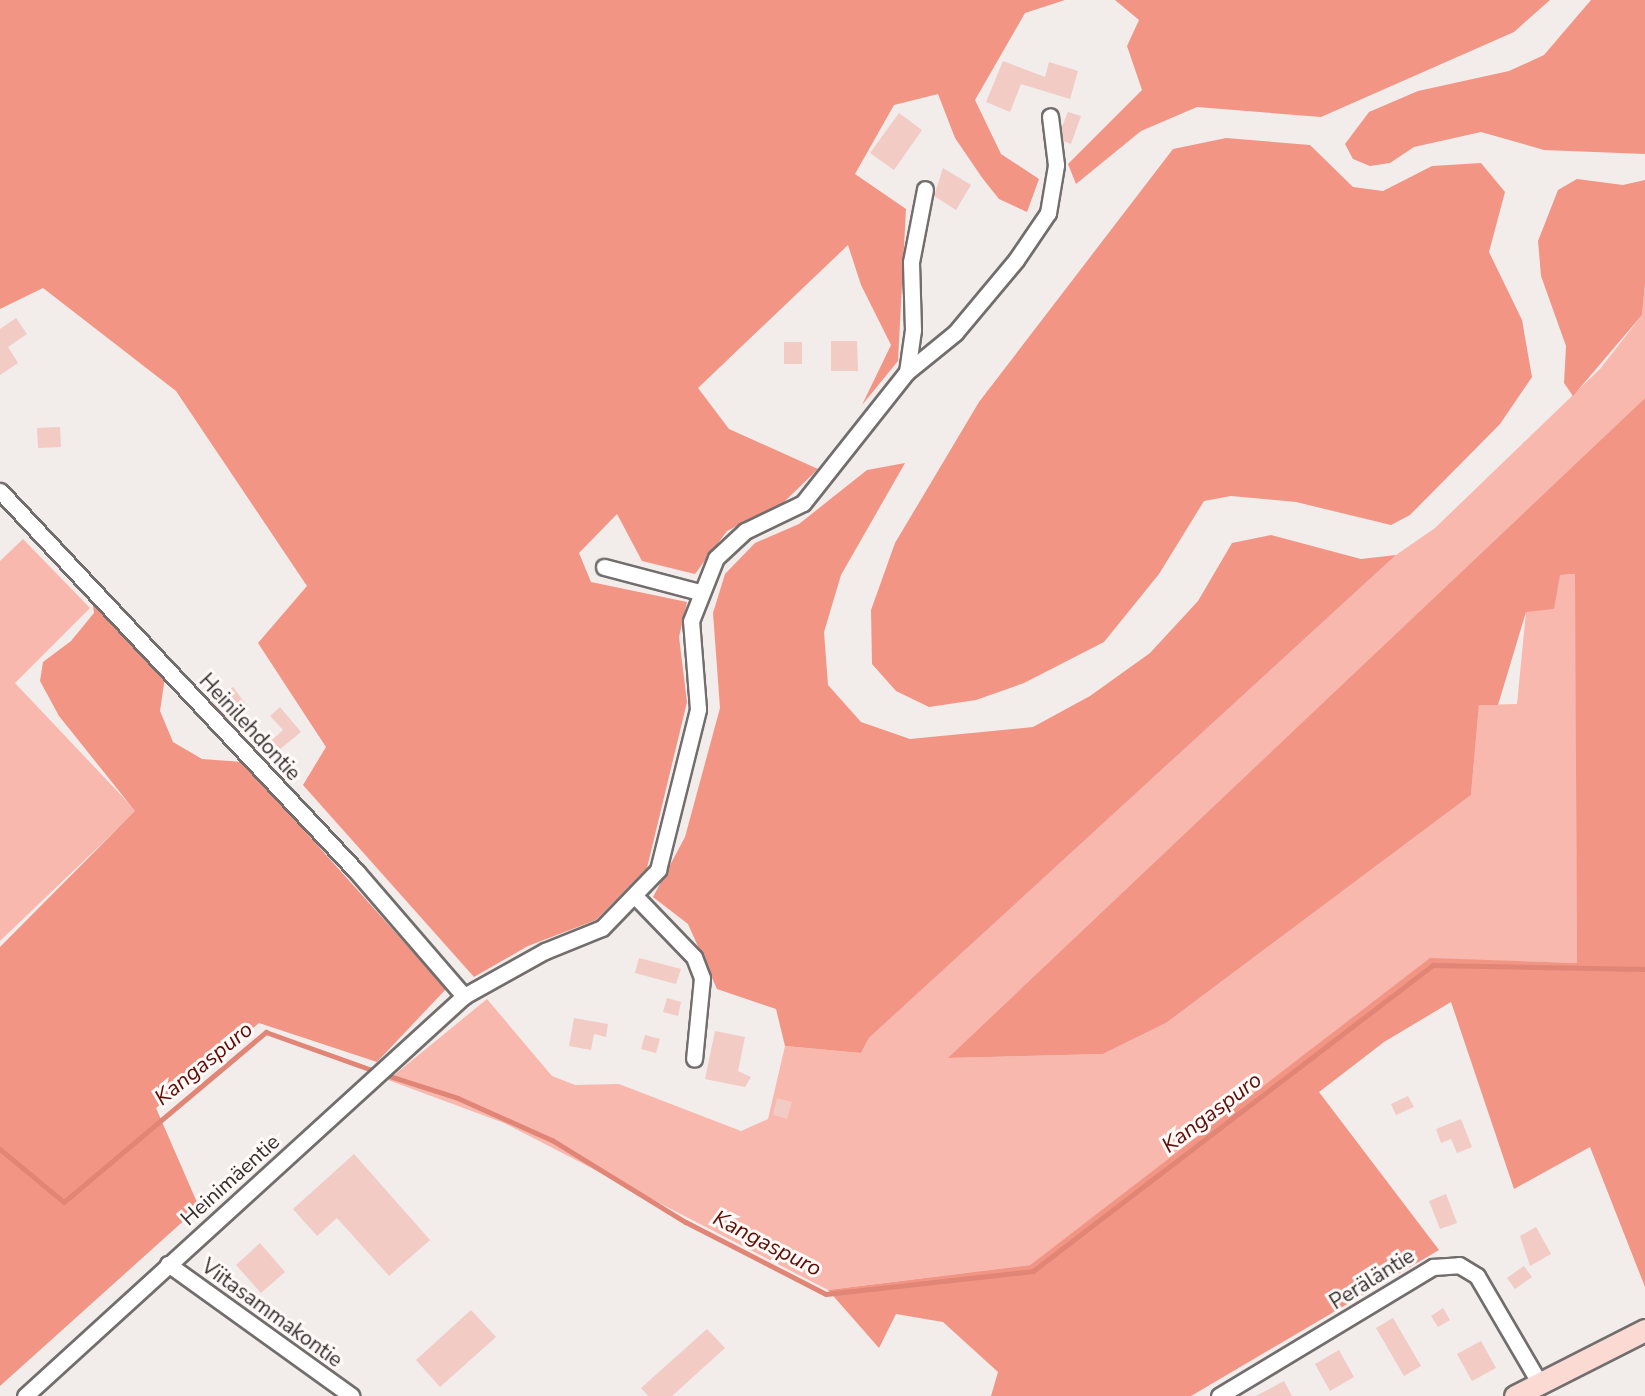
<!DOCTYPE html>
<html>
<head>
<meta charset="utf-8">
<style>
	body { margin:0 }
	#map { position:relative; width:1645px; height:1396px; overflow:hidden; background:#f2eceb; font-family:"Nunito Sans",sans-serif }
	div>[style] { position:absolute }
	.green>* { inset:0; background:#f9b8ad }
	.forest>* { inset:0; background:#f29585 }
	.stream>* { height:4.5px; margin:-2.25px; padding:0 2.25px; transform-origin:2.25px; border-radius:2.25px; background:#e18576 }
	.building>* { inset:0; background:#f2cbc4 }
	.roads { filter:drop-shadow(2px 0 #726e6d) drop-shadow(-2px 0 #726e6d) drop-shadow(0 2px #726e6d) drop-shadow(0 -2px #726e6d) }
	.street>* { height:15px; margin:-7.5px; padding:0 7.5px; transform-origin:7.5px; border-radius:7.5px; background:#fff }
	.secondary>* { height:21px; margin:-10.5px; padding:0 10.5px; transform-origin:10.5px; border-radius:10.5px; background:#fcdad4 }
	span { translate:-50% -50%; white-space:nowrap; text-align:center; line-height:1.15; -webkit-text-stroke:6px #fff9f8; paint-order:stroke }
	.street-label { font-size:21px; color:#32302f }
	.water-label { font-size:22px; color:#600d06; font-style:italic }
</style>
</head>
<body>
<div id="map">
	<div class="green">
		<i style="clip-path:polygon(1645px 285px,1645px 398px,949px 1058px,1103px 1054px,1166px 1023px,1471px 795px,1479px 705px,1517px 704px,1526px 612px,1560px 575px,1576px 574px,1577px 963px,1430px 959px,1030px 1265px,828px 1290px,504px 1123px,388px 1080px,487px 999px,552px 1076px,575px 1085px,619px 1084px,741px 1131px,768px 1119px,785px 1046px,861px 1053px,869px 1038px,1396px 555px,1435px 528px,1600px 369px,1642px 315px)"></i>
		<i style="clip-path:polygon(23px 539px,90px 608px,15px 683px,136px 811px,0 941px,0 561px)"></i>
	</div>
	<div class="forest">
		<i style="clip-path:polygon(0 0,1065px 0,1025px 13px,975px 100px,1001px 154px,1039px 179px,1027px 212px,999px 199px,983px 179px,955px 138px,938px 94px,894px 105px,855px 174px,906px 209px,898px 361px,862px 405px,891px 345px,861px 285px,848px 245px,698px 388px,729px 429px,818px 469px,783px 503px,727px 531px,695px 574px,642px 561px,617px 514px,579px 553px,591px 582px,687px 602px,679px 637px,687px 702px,647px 868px,596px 920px,528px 946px,474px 977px,303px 785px,326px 747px,258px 643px,307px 586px,176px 391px,43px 288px,0 309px)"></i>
		<i style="clip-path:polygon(1115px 0,1550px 0,1514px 32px,1321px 117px,1197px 107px,1141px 131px,1076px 184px,1068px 164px,1142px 90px,1127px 46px,1139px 20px)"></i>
		<i style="clip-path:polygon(1591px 0,1645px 0,1645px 154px,1544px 150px,1481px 132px,1414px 147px,1390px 163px,1370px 166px,1353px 159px,1345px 144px,1369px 112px,1418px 91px,1509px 71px,1544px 55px)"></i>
		<i style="clip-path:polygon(1226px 138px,1310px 145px,1353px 187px,1383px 191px,1432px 166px,1481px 163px,1505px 192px,1489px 252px,1522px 320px,1532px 377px,1500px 424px,1410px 515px,1391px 525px,1296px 502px,1231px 496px,1204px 501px,1159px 574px,1104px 642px,1024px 683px,976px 700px,929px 707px,896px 691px,872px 664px,871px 610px,895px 543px,979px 402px,1173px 149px)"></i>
		<i style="clip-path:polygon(1577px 179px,1623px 185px,1645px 180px,1645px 284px,1642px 315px,1573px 396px,1564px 383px,1566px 346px,1541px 276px,1538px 241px,1558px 190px)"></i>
		<i style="clip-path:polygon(1645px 398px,1645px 1287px,1590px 1147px,1514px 1189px,1451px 1002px,1384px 1042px,1319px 1092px,1439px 1250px,1191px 1396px,991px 1396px,998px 1372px,943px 1322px,896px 1314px,879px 1348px,828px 1290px,1030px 1265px,1430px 958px,1577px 963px,1575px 574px,1560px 575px,1554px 609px,1526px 612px,1498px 705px,1479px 705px,1471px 795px,1166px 1023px,1103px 1054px,948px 1058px)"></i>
		<i style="clip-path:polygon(905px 463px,841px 575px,824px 632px,828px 685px,861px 722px,910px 739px,1033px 727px,1090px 696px,1150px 653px,1198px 601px,1232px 543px,1271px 535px,1361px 559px,1396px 555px,869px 1038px,861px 1053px,785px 1046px,776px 1009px,717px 989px,688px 924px,653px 897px,685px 837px,720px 708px,713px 613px,725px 574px,755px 543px,799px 524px,867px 470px)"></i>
		<i style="clip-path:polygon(92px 598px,165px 677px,160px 711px,173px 742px,202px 759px,243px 762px,446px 989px,377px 1062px,259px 1023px,156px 1108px,199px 1207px,0 1386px,0 947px,135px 811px,59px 716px,40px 681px,43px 662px,71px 641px,94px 613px)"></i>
	</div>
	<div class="stream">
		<i style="left:383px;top:1074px;width:79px;rotate:17.7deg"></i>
		<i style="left:458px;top:1098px;width:103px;rotate:24.1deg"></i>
		<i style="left:552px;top:1140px;width:157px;rotate:31.5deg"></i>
		<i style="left:686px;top:1222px;width:157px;rotate:27.2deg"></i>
		<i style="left:826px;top:1294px;width:208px;rotate:-6.3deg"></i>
		<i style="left:1033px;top:1271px;width:504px;rotate:-37.42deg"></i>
		<i style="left:1433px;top:965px;width:212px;rotate:1.1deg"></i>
		<i style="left:0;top:1149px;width:83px;rotate:39.6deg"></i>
		<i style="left:64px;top:1202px;width:264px;rotate:-40.1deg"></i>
		<i style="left:266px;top:1032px;width:116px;rotate:19.7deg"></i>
	</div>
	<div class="building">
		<i style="clip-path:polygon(1003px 61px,1045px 77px,1049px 62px,1078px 71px,1070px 99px,1021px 84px,1010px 112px,986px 102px)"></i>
		<i style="clip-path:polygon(1068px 112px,1081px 116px,1071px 144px,1063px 141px,1061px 129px)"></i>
		<i style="clip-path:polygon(899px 113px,922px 130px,894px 170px,870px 153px)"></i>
		<i style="clip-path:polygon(943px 168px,971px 185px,956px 210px,934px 196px)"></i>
		<i style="clip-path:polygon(16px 318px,27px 334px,8px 347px,18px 363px,0 375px,0 329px)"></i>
		<i style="clip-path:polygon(831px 341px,857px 341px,858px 371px,831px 371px)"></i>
		<i style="clip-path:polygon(784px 342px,802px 342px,802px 364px,784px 364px)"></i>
		<i style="clip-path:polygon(60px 427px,61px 447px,38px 448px,37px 428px)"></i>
		<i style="clip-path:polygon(233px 687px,247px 706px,228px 720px,211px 702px)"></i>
		<i style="clip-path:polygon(280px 707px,301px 732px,279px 750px,271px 741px,283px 730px,270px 716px)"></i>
		<i style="clip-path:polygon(639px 958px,681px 969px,676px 984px,635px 973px)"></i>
		<i style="clip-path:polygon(667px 998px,681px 1002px,678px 1016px,663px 1012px)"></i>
		<i style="clip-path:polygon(574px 1018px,608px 1024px,606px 1037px,594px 1034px,591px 1050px,569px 1046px)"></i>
		<i style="clip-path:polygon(715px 1031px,745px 1037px,738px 1071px,751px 1077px,745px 1087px,705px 1079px)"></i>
		<i style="clip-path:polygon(645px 1035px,660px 1039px,656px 1053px,641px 1049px)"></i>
		<i style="clip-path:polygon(1408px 1096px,1414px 1107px,1396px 1115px,1391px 1104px)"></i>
		<i style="clip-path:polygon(777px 1098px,792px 1102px,787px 1119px,773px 1115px)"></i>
		<i style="clip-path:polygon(1461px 1119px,1472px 1147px,1457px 1153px,1451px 1139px,1441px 1143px,1436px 1129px)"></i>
		<i style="clip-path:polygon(354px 1154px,430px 1240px,389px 1276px,337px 1218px,317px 1236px,293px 1209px)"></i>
		<i style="clip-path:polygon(1446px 1194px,1457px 1223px,1440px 1229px,1429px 1201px)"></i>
		<i style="clip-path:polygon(1536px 1227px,1551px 1254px,1530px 1266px,1520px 1236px)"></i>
		<i style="clip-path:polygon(260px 1243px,285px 1272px,261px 1293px,236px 1265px)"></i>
		<i style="clip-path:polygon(1524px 1266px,1532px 1277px,1515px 1289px,1507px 1278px)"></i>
		<i style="clip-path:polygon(1443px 1308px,1450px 1320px,1438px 1327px,1431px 1316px)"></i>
		<i style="clip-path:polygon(471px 1310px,496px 1337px,440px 1387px,416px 1360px)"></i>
		<i style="clip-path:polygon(1393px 1318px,1421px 1366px,1404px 1376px,1376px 1328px)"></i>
		<i style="clip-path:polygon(707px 1329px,725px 1348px,672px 1396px,648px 1396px,641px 1388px)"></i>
		<i style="clip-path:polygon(1481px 1341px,1496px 1368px,1472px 1381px,1457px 1354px)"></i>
		<i style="clip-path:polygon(1339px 1350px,1354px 1377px,1330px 1391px,1315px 1364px)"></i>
		<i style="clip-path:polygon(1284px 1381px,1292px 1396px,1256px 1396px)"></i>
	</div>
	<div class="roads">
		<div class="street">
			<i style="left:907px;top:372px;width:42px;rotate:-81.9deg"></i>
			<i style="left:913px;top:330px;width:68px;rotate:-91.7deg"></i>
			<i style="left:911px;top:262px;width:74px;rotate:-79.1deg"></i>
			<i style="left:0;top:491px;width:522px;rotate:46.86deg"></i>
			<i style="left:357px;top:872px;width:164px;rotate:49.2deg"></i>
			<i style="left:604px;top:567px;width:98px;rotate:14.7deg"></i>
			<i style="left:635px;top:896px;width:85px;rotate:46deg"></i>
			<i style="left:694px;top:957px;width:22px;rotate:69deg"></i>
			<i style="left:702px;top:978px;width:81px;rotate:95.6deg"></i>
			<i style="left:168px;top:1264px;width:226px;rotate:35.7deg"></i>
			<i style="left:25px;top:1396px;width:594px;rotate:-42.34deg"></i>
			<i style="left:464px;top:996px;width:93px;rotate:-29.1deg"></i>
			<i style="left:545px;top:951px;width:61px;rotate:-22deg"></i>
			<i style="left:602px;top:928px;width:81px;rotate:-46deg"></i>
			<i style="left:658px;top:870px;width:166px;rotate:-76deg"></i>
			<i style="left:698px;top:709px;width:88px;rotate:-94.5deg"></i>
			<i style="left:691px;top:621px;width:68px;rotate:-68.4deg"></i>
			<i style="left:716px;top:558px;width:40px;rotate:-43deg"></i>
			<i style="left:745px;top:531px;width:64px;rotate:-25.8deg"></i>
			<i style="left:803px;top:503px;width:167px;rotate:-51.6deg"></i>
			<i style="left:907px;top:372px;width:62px;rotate:-39.1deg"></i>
			<i style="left:955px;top:333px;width:95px;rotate:-50.1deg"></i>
			<i style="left:1016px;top:260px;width:57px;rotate:-55.8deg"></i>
			<i style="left:1048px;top:213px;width:49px;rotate:-80.5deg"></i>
			<i style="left:1056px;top:165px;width:49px;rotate:-97deg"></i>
			<i style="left:1219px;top:1396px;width:250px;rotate:-31.1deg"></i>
			<i style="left:1433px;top:1267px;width:26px;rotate:-4deg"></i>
			<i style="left:1459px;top:1265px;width:21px;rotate:31deg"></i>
			<i style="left:1477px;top:1276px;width:123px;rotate:59.7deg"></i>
		</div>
		<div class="secondary">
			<i style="left:1515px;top:1396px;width:146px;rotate:-26.9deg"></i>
		</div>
	</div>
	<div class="street-label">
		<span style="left:250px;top:727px;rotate:47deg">Heinilehdontie</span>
		<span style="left:230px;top:1180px;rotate:-42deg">Heinimäentie</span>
		<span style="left:1372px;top:1279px;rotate:-32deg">Peräläntie</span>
		<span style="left:272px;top:1313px;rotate:36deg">Viitasammakontie</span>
	</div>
	<div class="water-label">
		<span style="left:204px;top:1064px;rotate:-39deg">Kangaspuro</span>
		<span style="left:1212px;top:1113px;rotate:-37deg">Kangaspuro</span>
		<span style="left:767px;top:1244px;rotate:27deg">Kangaspuro</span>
	</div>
</div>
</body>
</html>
